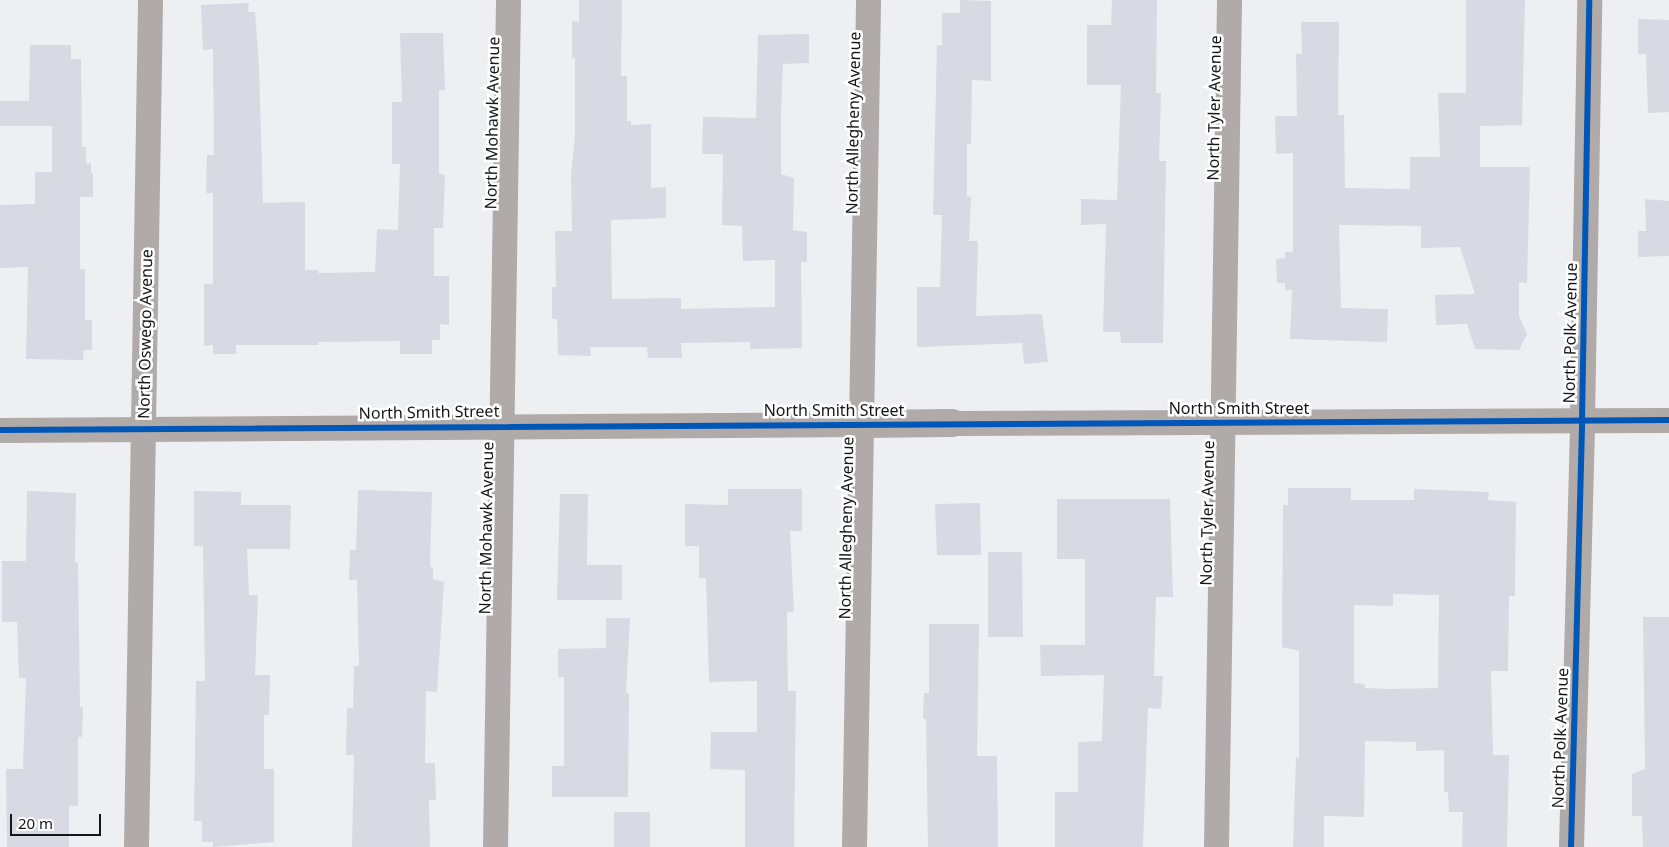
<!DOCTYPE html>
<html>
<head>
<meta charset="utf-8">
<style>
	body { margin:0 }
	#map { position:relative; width:1669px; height:847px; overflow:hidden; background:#eeeff3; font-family:"Noto Sans",sans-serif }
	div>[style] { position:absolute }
	.building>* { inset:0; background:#d9d9e3 }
	.minor>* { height:25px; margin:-12.5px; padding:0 12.5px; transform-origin:12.5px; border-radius:12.5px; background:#b0aaa9 }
	.tertiary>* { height:28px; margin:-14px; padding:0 14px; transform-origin:14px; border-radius:14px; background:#b0aaa9 }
	.cycleway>* { height:6px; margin:-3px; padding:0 3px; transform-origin:3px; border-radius:3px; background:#0057b8 }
	span { translate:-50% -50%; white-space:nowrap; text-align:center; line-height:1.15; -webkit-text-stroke:5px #fff; paint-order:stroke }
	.street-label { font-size:16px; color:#151618 }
	.scale { position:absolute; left:10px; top:814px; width:91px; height:22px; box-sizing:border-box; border:2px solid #151618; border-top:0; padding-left:6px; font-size:15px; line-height:18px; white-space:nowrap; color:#151618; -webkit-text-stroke:4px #fff; paint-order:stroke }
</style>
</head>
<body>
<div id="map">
	<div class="building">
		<i style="clip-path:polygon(579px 0,622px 0,621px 76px,627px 76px,627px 121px,631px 121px,631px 125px,651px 124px,651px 188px,666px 187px,666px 218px,611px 220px,612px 299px,681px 298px,681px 309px,775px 307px,775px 260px,743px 261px,742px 226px,722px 225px,723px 154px,702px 154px,703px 117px,756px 118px,758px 35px,809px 34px,809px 63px,783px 64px,781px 112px,781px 174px,794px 178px,793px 230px,807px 232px,807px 262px,801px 262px,802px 348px,750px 349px,750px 342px,681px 343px,682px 358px,648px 358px,647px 347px,590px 347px,591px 356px,558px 355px,557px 319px,552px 319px,552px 287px,556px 287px,555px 231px,572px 231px,571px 175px,575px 136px,575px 58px,572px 58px,572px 21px,579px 22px)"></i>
		<i style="clip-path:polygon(960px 0,991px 1px,991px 81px,972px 80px,971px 144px,967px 143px,967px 196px,971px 197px,969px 241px,978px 241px,976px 316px,1042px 314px,1048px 362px,1024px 364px,1022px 343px,917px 347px,917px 287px,940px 287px,942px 215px,933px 215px,937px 45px,942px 45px,942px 13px,960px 13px)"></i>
		<i style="clip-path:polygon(1112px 0,1157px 0,1156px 93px,1161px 93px,1159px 161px,1166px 161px,1163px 343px,1121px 343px,1120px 332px,1103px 332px,1106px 224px,1081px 225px,1081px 199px,1117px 200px,1121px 85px,1087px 85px,1087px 25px,1111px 25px)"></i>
		<i style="clip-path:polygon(1466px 0,1525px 0,1522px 125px,1480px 126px,1480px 167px,1530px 167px,1527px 283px,1519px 282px,1519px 316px,1527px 334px,1519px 350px,1475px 349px,1467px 324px,1436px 325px,1435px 295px,1475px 294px,1460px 247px,1421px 248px,1421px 226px,1339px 225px,1341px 308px,1388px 309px,1387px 342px,1290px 339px,1292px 290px,1285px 290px,1285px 283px,1277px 283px,1276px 259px,1285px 258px,1285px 252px,1293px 252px,1293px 153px,1276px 154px,1275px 116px,1297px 116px,1296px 54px,1302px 54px,1301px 22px,1339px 22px,1338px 115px,1344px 115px,1345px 188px,1410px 189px,1410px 157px,1440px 157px,1438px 93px,1466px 93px)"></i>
		<i style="clip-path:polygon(249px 3px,248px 12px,255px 12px,259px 65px,263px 203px,305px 202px,305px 270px,318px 270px,318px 273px,375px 272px,377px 229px,398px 230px,400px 164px,392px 164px,392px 102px,402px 102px,400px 33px,443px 33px,445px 90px,439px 90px,439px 174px,445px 175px,443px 228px,434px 228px,434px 276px,449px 276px,449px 325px,440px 324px,440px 340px,432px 340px,432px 354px,400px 354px,400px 341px,318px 342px,318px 345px,236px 345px,236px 354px,213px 354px,213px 345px,204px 346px,204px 284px,213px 284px,213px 193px,206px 193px,207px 155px,214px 155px,213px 49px,203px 50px,201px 5px)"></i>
		<i style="clip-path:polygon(1638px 19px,1669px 20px,1669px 112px,1648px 113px,1646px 54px,1638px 54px)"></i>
		<i style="clip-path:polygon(30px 45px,71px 45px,71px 59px,81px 59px,82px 147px,86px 147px,86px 164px,91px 163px,91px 173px,93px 173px,93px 197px,80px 197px,80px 269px,85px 269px,85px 320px,92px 320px,92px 350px,84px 350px,83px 360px,26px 359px,28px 267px,0 268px,0 205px,35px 204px,35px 172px,52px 172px,52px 126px,0 126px,0 101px,29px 101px)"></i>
		<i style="clip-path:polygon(1645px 199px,1669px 201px,1669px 256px,1638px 257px,1638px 231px,1646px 231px)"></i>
		<i style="clip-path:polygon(evenodd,1288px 488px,1351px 488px,1351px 500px,1414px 500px,1414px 489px,1489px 492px,1488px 500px,1516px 502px,1515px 596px,1509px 596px,1508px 671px,1491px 671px,1493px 755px,1509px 755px,1507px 847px,1462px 847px,1463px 812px,1449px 812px,1448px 792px,1444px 792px,1444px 750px,1416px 751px,1416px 742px,1365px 741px,1364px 817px,1324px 816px,1324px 847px,1293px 847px,1296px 758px,1299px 758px,1299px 651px,1282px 647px,1283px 505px,1288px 505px,1288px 488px,1393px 594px,1439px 595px,1438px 688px,1389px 689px,1365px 688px,1365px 684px,1354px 683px,1354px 605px,1393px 606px,1393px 594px)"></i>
		<i style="clip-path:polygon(728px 489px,802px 489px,802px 531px,790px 531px,794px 612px,787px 612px,788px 691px,796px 691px,794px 847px,745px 847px,745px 770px,710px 769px,711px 732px,757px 732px,757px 681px,709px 682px,706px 578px,699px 578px,699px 546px,685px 546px,685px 504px,728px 505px)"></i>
		<i style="clip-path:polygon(358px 490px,432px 492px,430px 567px,433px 567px,433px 579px,444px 582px,437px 692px,426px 691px,425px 763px,435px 763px,436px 800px,429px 800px,430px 847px,352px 847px,354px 755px,346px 755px,347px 708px,353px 708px,354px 666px,359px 666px,357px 580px,349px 580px,350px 550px,356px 550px)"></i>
		<i style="clip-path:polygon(27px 491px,76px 493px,75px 562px,78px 562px,80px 707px,83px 707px,82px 737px,78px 737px,78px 806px,69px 806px,69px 847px,7px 847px,6px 769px,23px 769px,26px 678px,19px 678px,17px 622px,2px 622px,2px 561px,26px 561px)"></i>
		<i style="clip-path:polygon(194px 491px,241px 492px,241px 505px,291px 505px,290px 549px,247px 549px,249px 595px,258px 595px,255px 675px,270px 675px,269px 715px,264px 715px,264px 769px,274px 769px,274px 842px,213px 847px,213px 842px,202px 842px,202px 821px,194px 821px,196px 681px,205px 681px,203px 546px,194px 546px)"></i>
		<i style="clip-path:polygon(560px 494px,588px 494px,587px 565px,622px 565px,622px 600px,557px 600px)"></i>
		<i style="clip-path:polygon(1057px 499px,1170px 499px,1173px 597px,1156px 597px,1154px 676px,1163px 676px,1161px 709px,1148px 708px,1143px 847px,1055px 847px,1055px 792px,1078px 792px,1078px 742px,1102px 741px,1104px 675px,1041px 676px,1040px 645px,1085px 645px,1085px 559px,1057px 559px)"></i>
		<i style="clip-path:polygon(980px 503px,981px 555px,937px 555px,935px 504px)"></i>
		<i style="clip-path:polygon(988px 552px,1022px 552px,1023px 637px,988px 637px)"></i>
		<i style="clip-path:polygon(1643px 617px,1669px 617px,1669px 847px,1643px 847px,1642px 816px,1632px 816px,1632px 774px,1645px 769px)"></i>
		<i style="clip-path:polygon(606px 618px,630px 618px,626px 693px,629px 693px,628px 797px,552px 797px,552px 766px,564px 766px,564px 677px,558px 677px,558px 649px,606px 648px)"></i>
		<i style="clip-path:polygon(929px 624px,979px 624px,977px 756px,997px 756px,998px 847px,928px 847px,926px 719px,923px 719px,924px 693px,929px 693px)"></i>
		<i style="clip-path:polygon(614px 812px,650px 812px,650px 847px,614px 847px)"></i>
	</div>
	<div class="minor">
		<i style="left:952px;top:423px;width:717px;rotate:-0.24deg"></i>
		<i style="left:0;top:430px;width:861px;rotate:-0.4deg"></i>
		<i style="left:136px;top:847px;width:847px;rotate:-89.05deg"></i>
		<i style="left:495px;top:847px;width:847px;rotate:-89.12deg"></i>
		<i style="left:854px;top:847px;width:847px;rotate:-89.05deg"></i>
		<i style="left:1216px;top:847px;width:847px;rotate:-89.12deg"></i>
		<i style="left:1571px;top:847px;width:427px;rotate:-88.5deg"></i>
		<i style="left:1582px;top:420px;width:420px;rotate:-89deg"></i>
	</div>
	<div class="tertiary">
		<i style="left:861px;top:424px;width:91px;rotate:-0.6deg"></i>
	</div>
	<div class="cycleway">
		<i style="left:0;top:430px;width:1669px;rotate:-0.34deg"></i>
		<i style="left:1571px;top:847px;width:427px;rotate:-88.5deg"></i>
		<i style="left:1582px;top:420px;width:420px;rotate:-89deg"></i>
	</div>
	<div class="street-label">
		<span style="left:1214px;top:108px;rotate:-89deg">North Tyler Avenue</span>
		<span style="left:492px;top:123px;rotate:-89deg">North Mohawk Avenue</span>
		<span style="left:853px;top:123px;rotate:-89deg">North Allegheny Avenue</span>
		<span style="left:1570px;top:333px;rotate:-89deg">North Polk Avenue</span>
		<span style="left:145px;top:334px;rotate:-89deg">North Oswego Avenue</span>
		<span style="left:1239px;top:408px">North Smith Street</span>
		<span style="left:834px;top:410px">North Smith Street</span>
		<span style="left:429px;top:412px;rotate:-1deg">North Smith Street</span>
		<span style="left:1207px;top:513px;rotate:-89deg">North Tyler Avenue</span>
		<span style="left:486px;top:528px;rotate:-89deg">North Mohawk Avenue</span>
		<span style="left:846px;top:528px;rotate:-89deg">North Allegheny Avenue</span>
		<span style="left:1560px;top:738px;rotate:-88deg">North Polk Avenue</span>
	</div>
	<div class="scale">20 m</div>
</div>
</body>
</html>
